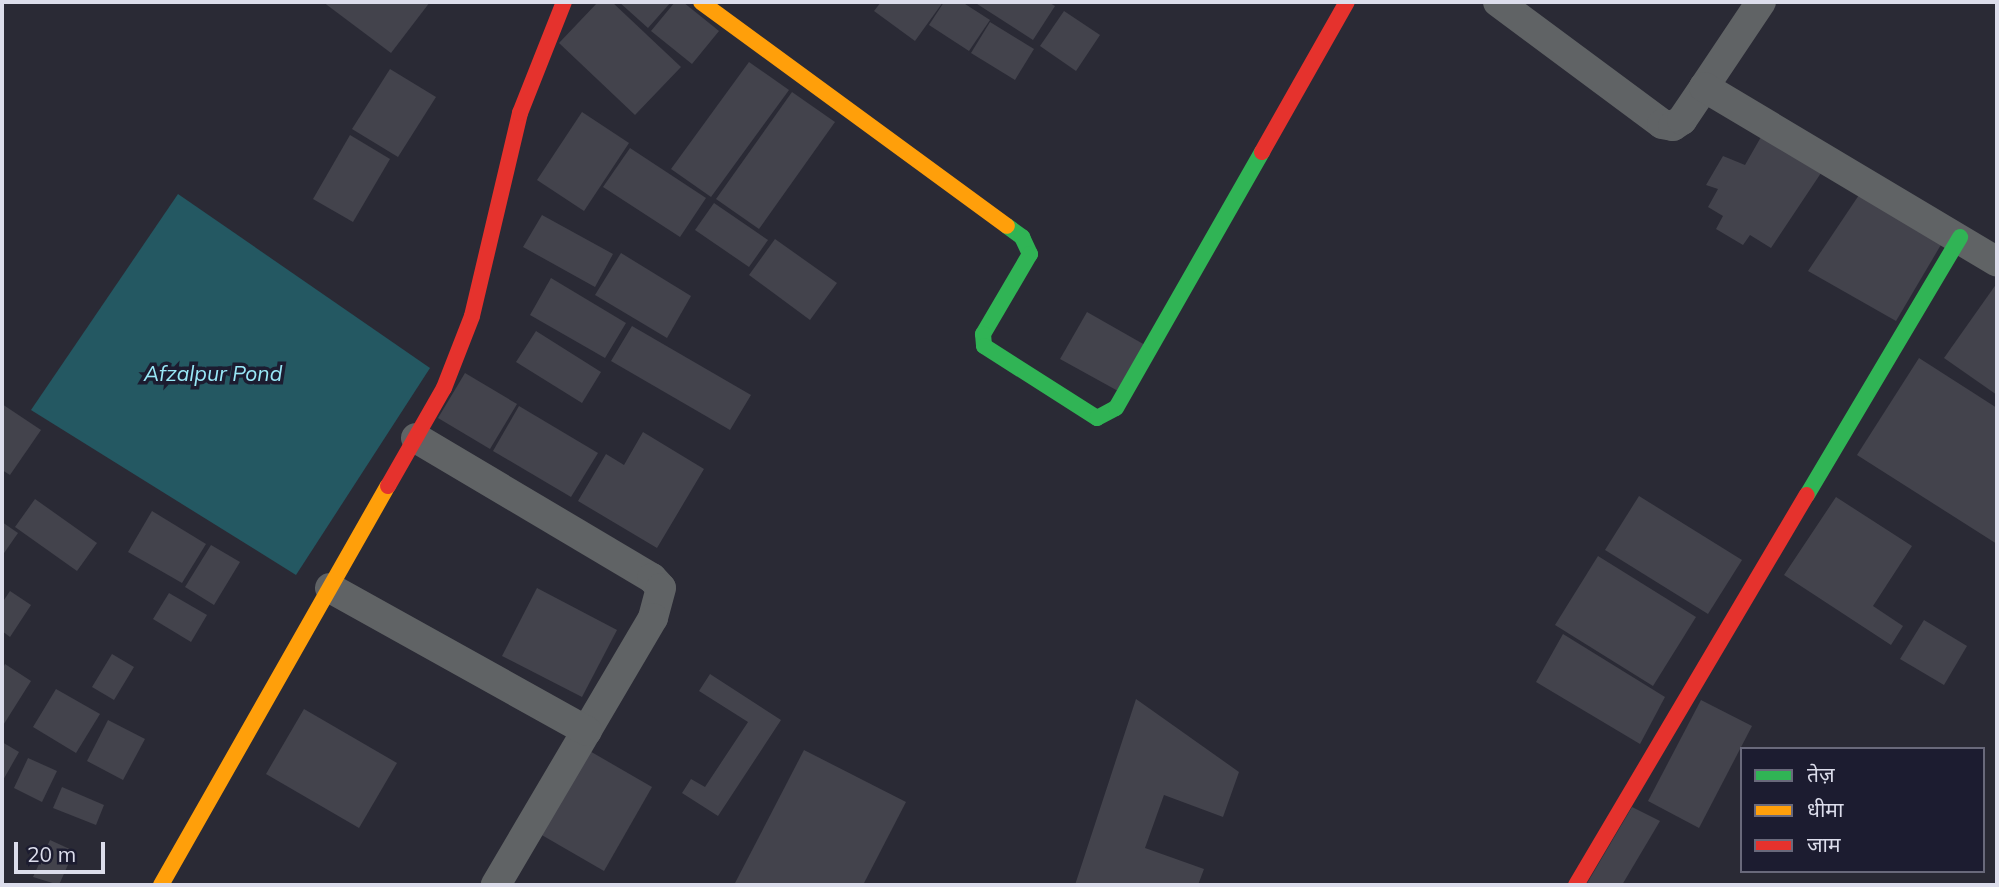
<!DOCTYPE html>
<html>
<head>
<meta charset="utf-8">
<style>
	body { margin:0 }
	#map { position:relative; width:1999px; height:887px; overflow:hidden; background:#2a2a35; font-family:Mulish,"Noto Sans Devanagari",sans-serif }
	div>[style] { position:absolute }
	.water>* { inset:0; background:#245862 }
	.building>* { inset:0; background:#43434c }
	.street>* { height:30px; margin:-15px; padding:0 15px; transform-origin:15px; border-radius:15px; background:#606365 }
	.fast>* { height:16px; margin:-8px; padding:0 8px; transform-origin:8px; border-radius:8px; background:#30b455 }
	.slow>* { height:16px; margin:-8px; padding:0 8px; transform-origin:8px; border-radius:8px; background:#ff9f0a }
	.jam>* { height:16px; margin:-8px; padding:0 8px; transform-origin:8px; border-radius:8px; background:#e5322d }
	span { translate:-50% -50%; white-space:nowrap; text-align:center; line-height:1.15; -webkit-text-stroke:7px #1c1c30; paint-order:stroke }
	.water-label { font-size:21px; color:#99e8f7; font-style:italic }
	.frame { position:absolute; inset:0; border:4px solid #dcddeb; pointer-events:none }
	.legend { position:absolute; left:1740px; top:747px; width:245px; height:126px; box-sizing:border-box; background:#1c1c30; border:2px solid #69697b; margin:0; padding:9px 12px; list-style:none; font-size:21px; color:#dcddeb }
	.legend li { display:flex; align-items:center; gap:14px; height:35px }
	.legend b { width:35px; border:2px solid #69697b }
	.scale { position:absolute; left:14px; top:842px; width:91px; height:32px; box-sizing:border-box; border:4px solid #dcddeb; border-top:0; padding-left:9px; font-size:21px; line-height:24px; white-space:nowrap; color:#dcddeb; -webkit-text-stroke:5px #1c1c30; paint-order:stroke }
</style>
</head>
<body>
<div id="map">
	<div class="water">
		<i style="clip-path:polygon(178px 194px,430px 368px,296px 575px,31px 410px)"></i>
	</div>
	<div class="building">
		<i style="clip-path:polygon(323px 2px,430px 2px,391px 53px)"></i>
		<i style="clip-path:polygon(598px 2px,612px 2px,681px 67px,635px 115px,559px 43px)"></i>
		<i style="clip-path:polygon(619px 2px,671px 2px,648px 28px)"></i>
		<i style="clip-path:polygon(675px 2px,683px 2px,719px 31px,692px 64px,651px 31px)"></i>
		<i style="clip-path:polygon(881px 2px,943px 2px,915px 41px,874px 11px)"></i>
		<i style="clip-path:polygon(944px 2px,962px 2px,990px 20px,969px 51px,929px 25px)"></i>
		<i style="clip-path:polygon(974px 2px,1048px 2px,1055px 6px,1033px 40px)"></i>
		<i style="clip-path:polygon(1064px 11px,1100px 35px,1076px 71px,1040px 46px)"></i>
		<i style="clip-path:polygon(990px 22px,1034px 49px,1015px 80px,971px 53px)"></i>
		<i style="clip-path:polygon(749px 62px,789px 90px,711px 197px,671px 169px)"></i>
		<i style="clip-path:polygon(390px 69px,436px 97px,398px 157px,352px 129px)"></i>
		<i style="clip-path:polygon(792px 92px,835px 122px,759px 229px,716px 199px)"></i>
		<i style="clip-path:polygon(582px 112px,629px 143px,584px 211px,537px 180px)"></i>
		<i style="clip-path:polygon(350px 135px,390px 159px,353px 222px,313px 199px)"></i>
		<i style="clip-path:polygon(1761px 137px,1821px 173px,1771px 248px,1750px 235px,1743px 245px,1716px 229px,1723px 216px,1708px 207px,1718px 189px,1706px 185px,1723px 156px,1745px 165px)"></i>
		<i style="clip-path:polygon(630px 148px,706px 198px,680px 237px,603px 187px)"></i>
		<i style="clip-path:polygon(1859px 195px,1942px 243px,1896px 321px,1808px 271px)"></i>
		<i style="clip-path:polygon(714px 203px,768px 240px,749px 267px,695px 230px)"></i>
		<i style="clip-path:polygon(542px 215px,613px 254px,595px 287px,523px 247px)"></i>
		<i style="clip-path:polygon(775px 239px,837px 283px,810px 320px,749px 275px)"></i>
		<i style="clip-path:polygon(621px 253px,691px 296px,667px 338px,595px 295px)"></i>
		<i style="clip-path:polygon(551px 278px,626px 323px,605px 358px,530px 315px)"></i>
		<i style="clip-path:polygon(1997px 283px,1997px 395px,1944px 358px)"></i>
		<i style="clip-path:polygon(1087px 312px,1145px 345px,1118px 391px,1060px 359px)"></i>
		<i style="clip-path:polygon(632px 326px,751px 395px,730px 430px,611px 361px)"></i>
		<i style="clip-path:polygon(536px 331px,601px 372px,582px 403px,516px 362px)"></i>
		<i style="clip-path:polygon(1919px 358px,1997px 408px,1997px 544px,1857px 455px)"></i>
		<i style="clip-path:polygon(465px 373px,517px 404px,490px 449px,438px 418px)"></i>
		<i style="clip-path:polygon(2px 404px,41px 430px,10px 475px,2px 470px)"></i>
		<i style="clip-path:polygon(519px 406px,598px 453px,571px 497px,493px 451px)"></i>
		<i style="clip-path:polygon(643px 432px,704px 469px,657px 548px,578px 501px,606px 454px,624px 465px)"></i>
		<i style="clip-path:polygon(1639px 496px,1742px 560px,1708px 614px,1605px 550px)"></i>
		<i style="clip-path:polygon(1836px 497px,1912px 546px,1873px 606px,1903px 626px,1891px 645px,1784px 575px)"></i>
		<i style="clip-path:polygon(35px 499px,97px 543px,77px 571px,15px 527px)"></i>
		<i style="clip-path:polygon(152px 511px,206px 544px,182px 583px,128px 552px)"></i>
		<i style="clip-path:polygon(2px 522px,18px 533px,2px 556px)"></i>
		<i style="clip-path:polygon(211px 545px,240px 562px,214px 605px,185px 587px)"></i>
		<i style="clip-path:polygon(1598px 556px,1696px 617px,1653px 686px,1555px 625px)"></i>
		<i style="clip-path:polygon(537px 588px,617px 630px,582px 697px,502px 656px)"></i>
		<i style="clip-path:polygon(10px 591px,31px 605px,10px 637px,2px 631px,2px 603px)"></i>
		<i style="clip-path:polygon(169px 593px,207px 615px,191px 642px,153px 619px)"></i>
		<i style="clip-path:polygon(1924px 620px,1967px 646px,1944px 685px,1900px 659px)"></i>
		<i style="clip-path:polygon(1563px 634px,1665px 697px,1640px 744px,1536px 682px)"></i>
		<i style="clip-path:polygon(112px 654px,134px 667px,114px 700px,92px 687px)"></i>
		<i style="clip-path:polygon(5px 664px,31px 681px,2px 727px,2px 670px)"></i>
		<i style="clip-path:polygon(710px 674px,781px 720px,718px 816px,682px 793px,691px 779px,705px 787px,748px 722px,699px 691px)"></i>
		<i style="clip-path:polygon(56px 689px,100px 714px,76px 753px,33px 727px)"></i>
		<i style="clip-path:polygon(1136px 699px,1239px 772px,1223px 817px,1164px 795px,1145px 848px,1204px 869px,1198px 885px,1075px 885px)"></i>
		<i style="clip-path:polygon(1701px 700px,1752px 726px,1699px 828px,1648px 801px)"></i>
		<i style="clip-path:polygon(304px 709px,397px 763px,359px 828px,266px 774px)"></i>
		<i style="clip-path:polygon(108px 720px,145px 739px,123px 780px,87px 761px)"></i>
		<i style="clip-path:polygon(2px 742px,19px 752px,2px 782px)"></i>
		<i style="clip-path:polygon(588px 750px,652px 787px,604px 871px,540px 834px)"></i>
		<i style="clip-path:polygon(804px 750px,906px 802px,863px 885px,734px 885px)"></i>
		<i style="clip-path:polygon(28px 758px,57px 771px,42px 802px,14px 788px)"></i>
		<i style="clip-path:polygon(62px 787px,104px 805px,96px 825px,53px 808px)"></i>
		<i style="clip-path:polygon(1632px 807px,1660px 821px,1622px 885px,1586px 885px)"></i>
		<i style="clip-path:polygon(50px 840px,74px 851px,59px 885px,33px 877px)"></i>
	</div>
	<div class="street">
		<i style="left:1498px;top:2px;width:204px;rotate:36.6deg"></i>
		<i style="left:1662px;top:124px;width:11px;rotate:10deg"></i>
		<i style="left:1673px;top:126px;width:11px;rotate:-34deg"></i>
		<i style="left:1682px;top:120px;width:40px;rotate:-56deg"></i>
		<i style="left:1761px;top:2px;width:102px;rotate:123.8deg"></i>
		<i style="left:1704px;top:87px;width:341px;rotate:30.8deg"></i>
		<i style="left:416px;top:438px;width:274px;rotate:30.7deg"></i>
		<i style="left:652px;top:578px;width:13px;rotate:48deg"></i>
		<i style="left:661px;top:588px;width:31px;rotate:105deg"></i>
		<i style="left:653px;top:618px;width:310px;rotate:120.5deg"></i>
		<i style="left:330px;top:588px;width:294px;rotate:29.1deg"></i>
	</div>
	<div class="fast">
		<i style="left:1007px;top:226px;width:19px;rotate:36deg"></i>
		<i style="left:1022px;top:237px;width:19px;rotate:65deg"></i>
		<i style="left:1030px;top:254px;width:93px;rotate:120.4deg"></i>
		<i style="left:983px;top:334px;width:12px;rotate:85deg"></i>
		<i style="left:984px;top:346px;width:134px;rotate:32.5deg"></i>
		<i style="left:1097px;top:418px;width:21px;rotate:-28deg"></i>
		<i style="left:1116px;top:408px;width:295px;rotate:-60.3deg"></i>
		<i style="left:1807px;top:495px;width:300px;rotate:-59.3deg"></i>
	</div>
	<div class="slow">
		<i style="left:701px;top:2px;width:379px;rotate:36.2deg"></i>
		<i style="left:161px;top:885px;width:459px;rotate:-60.4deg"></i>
	</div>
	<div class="jam">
		<i style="left:1262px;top:152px;width:172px;rotate:-60.5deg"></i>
		<i style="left:388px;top:486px;width:113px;rotate:-60.3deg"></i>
		<i style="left:444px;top:388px;width:77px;rotate:-68.7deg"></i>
		<i style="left:472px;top:316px;width:209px;rotate:-76.7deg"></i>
		<i style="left:520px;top:113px;width:119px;rotate:-68.4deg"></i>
		<i style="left:1576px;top:885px;width:453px;rotate:-59.4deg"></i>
	</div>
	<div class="water-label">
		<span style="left:213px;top:373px">Afzalpur Pond</span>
	</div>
	<div class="frame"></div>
	<ul class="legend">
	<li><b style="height:9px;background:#30b455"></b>तेज़</li>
	<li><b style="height:9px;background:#ff9f0a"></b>धीमा</li>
	<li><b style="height:9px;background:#e5322d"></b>जाम</li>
	</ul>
	<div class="scale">20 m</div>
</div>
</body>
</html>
